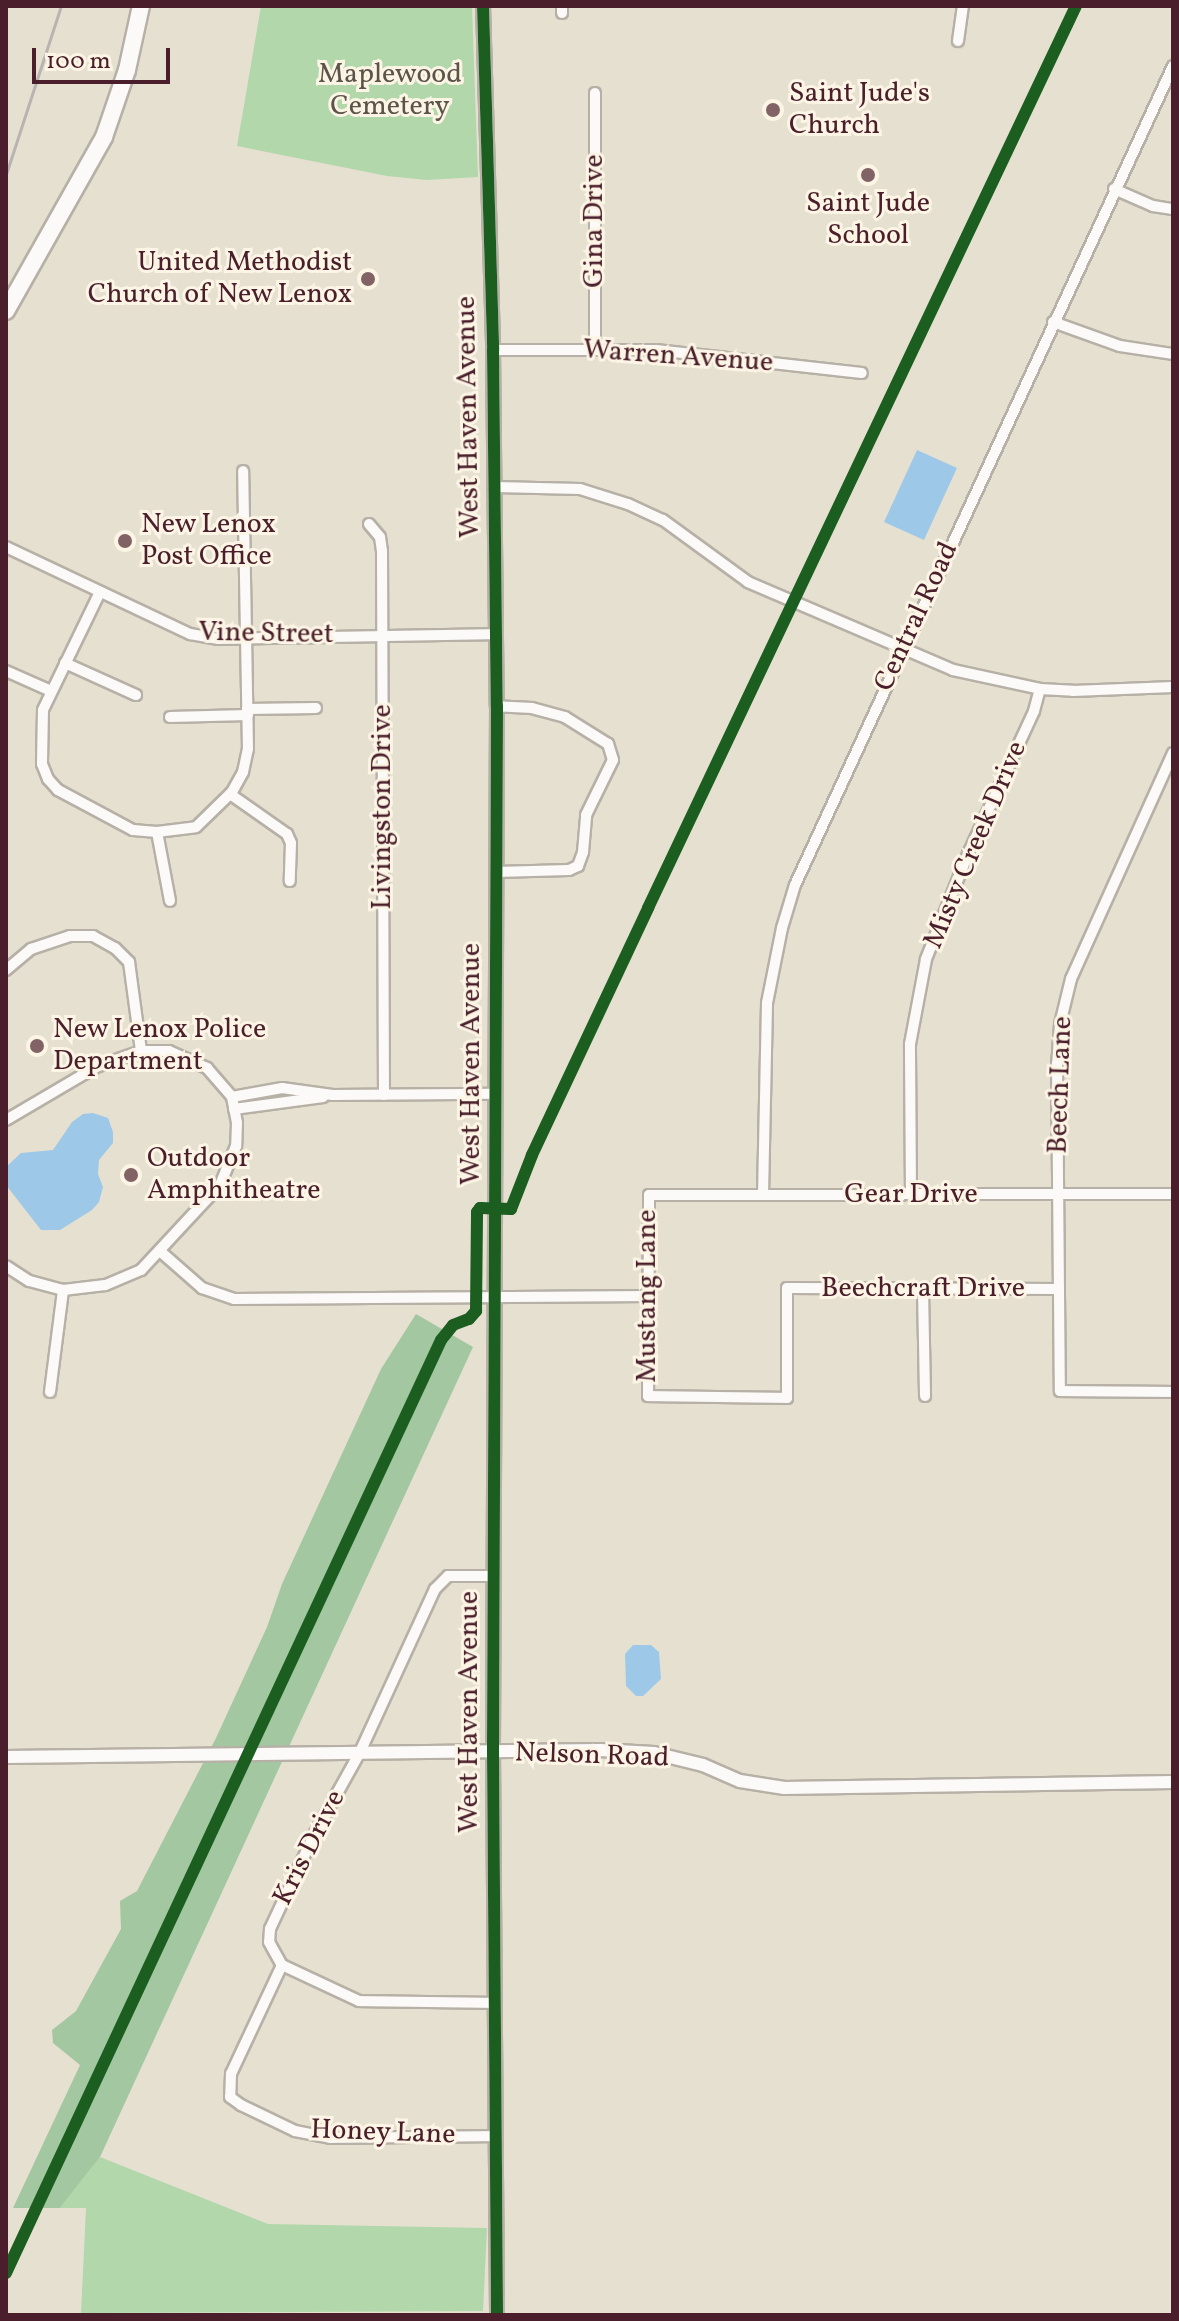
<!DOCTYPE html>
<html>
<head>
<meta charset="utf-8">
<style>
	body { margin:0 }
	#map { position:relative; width:1179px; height:2321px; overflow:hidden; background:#e6e0d0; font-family:Vollkorn,serif }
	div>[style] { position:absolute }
	.green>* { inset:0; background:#b1d7ab }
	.forest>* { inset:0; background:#a3c7a0 }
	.water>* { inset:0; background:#9ec8e8 }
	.roads { filter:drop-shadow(2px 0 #b7b0a6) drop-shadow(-2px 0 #b7b0a6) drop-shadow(0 2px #b7b0a6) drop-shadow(0 -2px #b7b0a6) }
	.minor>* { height:10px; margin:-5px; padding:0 5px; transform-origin:5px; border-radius:5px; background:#fbfaf8 }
	.tertiary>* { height:12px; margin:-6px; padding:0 6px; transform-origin:6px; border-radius:6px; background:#fbfaf8 }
	.primary>* { height:16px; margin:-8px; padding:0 8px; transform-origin:8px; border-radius:8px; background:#fbfaf8 }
	.rail>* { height:3px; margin:-1.5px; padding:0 1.5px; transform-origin:1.5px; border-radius:1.5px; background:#b9b3b2 }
	.cycleway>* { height:12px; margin:-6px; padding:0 6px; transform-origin:6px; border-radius:6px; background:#1b5e20 }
	.dots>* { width:22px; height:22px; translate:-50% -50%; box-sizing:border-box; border:4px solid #fcf5e5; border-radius:50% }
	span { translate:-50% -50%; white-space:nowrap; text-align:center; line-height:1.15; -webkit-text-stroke:6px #fcf5e5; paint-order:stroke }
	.park-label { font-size:28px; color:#5c5448 }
	.poi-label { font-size:28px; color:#4a1f2b }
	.left { translate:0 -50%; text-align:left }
	.right { translate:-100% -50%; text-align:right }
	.street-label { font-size:28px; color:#4a1f2b }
	.frame { position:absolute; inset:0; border:8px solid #4a1f2b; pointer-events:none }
	.scale { position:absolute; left:32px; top:48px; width:138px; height:36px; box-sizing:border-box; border:4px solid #4a1f2b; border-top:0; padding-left:10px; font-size:24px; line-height:28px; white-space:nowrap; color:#4a1f2b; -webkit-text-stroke:6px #fcf5e5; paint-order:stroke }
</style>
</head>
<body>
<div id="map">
	<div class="green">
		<i style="clip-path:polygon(261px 6px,472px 6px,478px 177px,427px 180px,387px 176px,237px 146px)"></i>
		<i style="clip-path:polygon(100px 2157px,268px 2224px,487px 2228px,483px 2311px,81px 2313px,86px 2208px,60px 2208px)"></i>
	</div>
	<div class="forest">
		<i style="clip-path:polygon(416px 1314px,473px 1347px,100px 2157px,60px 2208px,13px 2208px,80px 2065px,53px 2043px,52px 2030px,76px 2011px,121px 1929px,120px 1901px,137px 1891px,216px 1738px,267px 1627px,282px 1584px,381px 1369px)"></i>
	</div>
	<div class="water">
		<i style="clip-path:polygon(917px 450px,957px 468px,924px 540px,884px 522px)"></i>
		<i style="clip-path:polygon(93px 1113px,108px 1118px,113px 1132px,113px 1143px,99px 1160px,98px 1174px,103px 1187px,99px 1202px,92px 1210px,60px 1230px,41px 1230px,6px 1185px,6px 1167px,21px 1153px,53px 1150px,72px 1122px,83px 1114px)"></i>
		<i style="clip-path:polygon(633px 1645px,651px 1645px,659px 1652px,661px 1679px,643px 1696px,636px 1696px,626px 1686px,625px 1654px)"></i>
	</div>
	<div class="roads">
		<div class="minor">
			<i style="left:562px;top:6px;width:7px;rotate:90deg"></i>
			<i style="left:958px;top:41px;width:35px;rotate:-82deg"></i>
			<i style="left:1114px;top:189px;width:43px;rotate:23.6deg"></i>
			<i style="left:1153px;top:206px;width:20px;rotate:9deg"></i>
			<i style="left:1053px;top:322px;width:71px;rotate:19.7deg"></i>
			<i style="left:1120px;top:346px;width:54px;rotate:8.6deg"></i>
			<i style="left:595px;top:349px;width:256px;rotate:-90deg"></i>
			<i style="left:493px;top:350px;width:163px"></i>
			<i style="left:656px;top:350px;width:207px;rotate:6.4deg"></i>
			<i style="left:495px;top:487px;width:85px;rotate:1.3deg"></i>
			<i style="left:580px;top:489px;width:50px;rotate:17.4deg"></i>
			<i style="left:628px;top:504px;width:38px;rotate:25deg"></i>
			<i style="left:663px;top:520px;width:105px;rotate:36.1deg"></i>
			<i style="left:748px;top:582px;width:223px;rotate:23.2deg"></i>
			<i style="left:953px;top:670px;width:89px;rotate:12.3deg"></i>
			<i style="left:1040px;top:689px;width:33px;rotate:3deg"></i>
			<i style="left:1073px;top:691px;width:100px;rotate:-2.3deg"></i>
			<i style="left:369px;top:524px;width:17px;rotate:50deg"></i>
			<i style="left:380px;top:537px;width:14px;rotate:82deg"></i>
			<i style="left:382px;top:551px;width:544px;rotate:89.79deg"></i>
			<i style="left:6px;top:547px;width:204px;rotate:25.3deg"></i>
			<i style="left:190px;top:634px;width:29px;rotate:10deg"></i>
			<i style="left:219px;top:639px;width:278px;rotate:-1deg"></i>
			<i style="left:100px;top:592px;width:131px;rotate:115.8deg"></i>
			<i style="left:43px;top:710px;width:54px;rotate:91.1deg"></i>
			<i style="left:42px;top:764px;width:16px;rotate:68deg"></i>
			<i style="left:48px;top:779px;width:15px;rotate:48deg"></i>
			<i style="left:58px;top:790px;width:85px;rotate:28.1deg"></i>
			<i style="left:133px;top:830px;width:24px;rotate:5deg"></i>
			<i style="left:157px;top:832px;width:39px;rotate:-7deg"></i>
			<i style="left:196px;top:827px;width:50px;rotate:-44.2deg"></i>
			<i style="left:232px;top:792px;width:23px;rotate:-61deg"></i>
			<i style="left:243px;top:772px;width:24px;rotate:-78deg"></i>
			<i style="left:248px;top:749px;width:278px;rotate:-91deg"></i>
			<i style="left:65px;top:663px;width:78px;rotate:24.3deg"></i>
			<i style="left:6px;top:671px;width:49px;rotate:24deg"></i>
			<i style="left:247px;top:709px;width:69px;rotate:-0.8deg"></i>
			<i style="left:170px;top:717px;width:78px;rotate:-1.5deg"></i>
			<i style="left:1173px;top:753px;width:248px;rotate:114.3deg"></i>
			<i style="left:1071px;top:979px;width:46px;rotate:103.7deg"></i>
			<i style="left:1060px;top:1024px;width:39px;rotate:94deg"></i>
			<i style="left:1057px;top:1063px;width:328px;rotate:89.5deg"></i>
			<i style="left:1060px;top:1391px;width:113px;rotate:0.5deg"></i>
			<i style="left:230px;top:794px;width:70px;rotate:35.1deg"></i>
			<i style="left:287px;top:834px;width:10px;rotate:66deg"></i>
			<i style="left:291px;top:843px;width:38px;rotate:92deg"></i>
			<i style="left:157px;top:832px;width:70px;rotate:79.3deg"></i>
			<i style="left:496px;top:872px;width:73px;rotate:-1.6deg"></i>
			<i style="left:569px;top:870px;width:10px;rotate:-24deg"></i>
			<i style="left:578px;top:866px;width:15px;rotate:-70deg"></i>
			<i style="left:583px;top:852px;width:37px;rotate:-85deg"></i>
			<i style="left:586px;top:815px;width:61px;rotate:-63.9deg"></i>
			<i style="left:613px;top:760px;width:17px;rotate:-107deg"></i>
			<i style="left:608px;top:744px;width:51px;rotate:-147.9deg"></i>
			<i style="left:565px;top:717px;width:34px;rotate:-165deg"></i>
			<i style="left:532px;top:708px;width:35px;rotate:-177deg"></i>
			<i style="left:6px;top:970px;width:33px;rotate:-40deg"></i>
			<i style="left:31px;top:949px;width:41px;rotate:-18.4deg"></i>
			<i style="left:70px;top:936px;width:23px"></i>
			<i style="left:93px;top:936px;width:25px;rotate:29deg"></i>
			<i style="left:115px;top:948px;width:20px;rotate:45deg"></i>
			<i style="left:129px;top:962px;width:90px;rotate:82.3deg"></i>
			<i style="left:232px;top:1097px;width:51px;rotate:-10.2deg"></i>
			<i style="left:282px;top:1088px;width:51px;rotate:7.8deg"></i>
			<i style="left:333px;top:1095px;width:163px;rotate:-0.4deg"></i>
			<i style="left:234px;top:1109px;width:90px;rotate:-7.7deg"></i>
			<i style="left:6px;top:1120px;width:104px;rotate:-30.5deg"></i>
			<i style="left:96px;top:1067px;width:48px;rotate:-19.6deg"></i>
			<i style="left:141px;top:1051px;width:28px"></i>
			<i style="left:169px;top:1051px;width:42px;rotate:24.1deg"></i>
			<i style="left:207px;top:1068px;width:38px;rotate:49deg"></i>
			<i style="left:232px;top:1097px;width:26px;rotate:79deg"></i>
			<i style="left:237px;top:1123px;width:23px;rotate:92deg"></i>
			<i style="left:236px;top:1146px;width:42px;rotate:112.3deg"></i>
			<i style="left:220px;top:1185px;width:116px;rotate:132.9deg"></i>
			<i style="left:141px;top:1270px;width:39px;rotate:157deg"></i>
			<i style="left:105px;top:1285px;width:42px;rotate:173.2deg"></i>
			<i style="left:63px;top:1290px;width:35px;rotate:-165deg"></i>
			<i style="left:29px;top:1281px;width:27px;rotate:-147deg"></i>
			<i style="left:763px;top:1195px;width:192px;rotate:-88.8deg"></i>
			<i style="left:767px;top:1003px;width:76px;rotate:-78.7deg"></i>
			<i style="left:782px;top:928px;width:45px;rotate:-73.2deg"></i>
			<i style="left:795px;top:885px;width:902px;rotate:-65.22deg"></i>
			<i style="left:911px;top:1195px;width:151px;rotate:-90.4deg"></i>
			<i style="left:910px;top:1044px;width:86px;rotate:-79.3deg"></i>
			<i style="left:926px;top:959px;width:113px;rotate:-68.2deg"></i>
			<i style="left:968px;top:854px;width:157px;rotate:-65.2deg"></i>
			<i style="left:1034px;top:711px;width:23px;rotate:-75deg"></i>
			<i style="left:161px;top:1252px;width:55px;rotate:41.3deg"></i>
			<i style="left:202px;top:1288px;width:34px;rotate:19deg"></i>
			<i style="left:234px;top:1299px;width:416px;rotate:-0.4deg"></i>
			<i style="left:1059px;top:1289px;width:272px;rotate:-179.8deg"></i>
			<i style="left:787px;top:1288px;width:110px;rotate:90deg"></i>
			<i style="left:787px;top:1398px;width:139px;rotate:-179.2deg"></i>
			<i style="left:648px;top:1396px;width:201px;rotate:-89.7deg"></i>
			<i style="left:649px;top:1195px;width:524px;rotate:-0.11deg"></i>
			<i style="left:923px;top:1290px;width:106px;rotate:88.9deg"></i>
			<i style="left:50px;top:1392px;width:103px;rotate:-82.7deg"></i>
			<i style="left:494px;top:1576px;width:46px;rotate:180deg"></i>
			<i style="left:448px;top:1576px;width:18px;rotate:135deg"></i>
			<i style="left:435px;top:1589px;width:182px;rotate:114.7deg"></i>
			<i style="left:359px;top:1754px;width:93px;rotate:119.1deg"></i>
			<i style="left:314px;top:1835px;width:104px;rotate:115.1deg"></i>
			<i style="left:270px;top:1929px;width:13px;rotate:94deg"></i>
			<i style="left:269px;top:1942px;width:26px;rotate:61deg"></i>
			<i style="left:282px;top:1965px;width:85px;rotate:25.1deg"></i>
			<i style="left:359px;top:2001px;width:136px;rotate:0.8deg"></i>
			<i style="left:282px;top:1965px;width:120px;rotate:115.1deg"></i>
			<i style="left:231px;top:2074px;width:23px;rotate:92deg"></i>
			<i style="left:230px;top:2097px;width:14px;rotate:36deg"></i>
			<i style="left:241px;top:2105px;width:60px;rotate:25.7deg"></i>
			<i style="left:295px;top:2131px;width:36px;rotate:11deg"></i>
			<i style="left:330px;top:2138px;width:166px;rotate:-0.7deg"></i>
		</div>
		<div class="tertiary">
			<i style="left:483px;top:6px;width:344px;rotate:88.3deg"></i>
			<i style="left:493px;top:350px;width:356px;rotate:89.4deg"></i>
			<i style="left:497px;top:706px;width:1046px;rotate:90.22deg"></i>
			<i style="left:493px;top:1752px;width:563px;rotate:89.59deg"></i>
			<i style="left:6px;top:1757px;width:594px;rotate:-0.68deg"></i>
			<i style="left:600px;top:1750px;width:54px;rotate:3.2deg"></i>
			<i style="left:654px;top:1753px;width:50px;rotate:13.8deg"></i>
			<i style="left:703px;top:1765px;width:40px;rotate:23.4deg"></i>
			<i style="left:740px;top:1781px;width:45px;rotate:9deg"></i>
			<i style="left:784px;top:1788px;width:389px;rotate:-0.9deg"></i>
		</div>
		<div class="primary">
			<i style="left:6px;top:311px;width:200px;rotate:-60.6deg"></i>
			<i style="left:104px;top:137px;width:71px;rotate:-71.1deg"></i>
			<i style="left:127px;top:70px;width:66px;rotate:-77.7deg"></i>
		</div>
	</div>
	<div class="rail">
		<i style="left:6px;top:174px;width:177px;rotate:-71.9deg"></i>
	</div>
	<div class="cycleway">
		<i style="left:483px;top:6px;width:344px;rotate:88.3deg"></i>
		<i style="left:493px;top:350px;width:356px;rotate:89.4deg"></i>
		<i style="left:497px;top:706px;width:1046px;rotate:90.22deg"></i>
		<i style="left:493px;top:1752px;width:563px;rotate:89.59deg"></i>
		<i style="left:6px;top:2273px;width:1029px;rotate:-65deg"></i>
		<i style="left:441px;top:1340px;width:19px;rotate:-51deg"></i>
		<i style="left:453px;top:1325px;width:17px;rotate:-21deg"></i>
		<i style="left:469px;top:1319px;width:11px;rotate:-49deg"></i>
		<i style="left:476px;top:1311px;width:99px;rotate:-89.4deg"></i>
		<i style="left:477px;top:1212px;width:5px;rotate:-53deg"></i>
		<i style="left:480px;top:1208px;width:31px;rotate:2deg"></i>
		<i style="left:511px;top:1209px;width:58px;rotate:-68.7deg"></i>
		<i style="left:532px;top:1155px;width:273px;rotate:-64.8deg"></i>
		<i style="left:648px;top:908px;width:998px;rotate:-64.62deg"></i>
	</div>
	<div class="dots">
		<i style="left:773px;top:110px;background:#816365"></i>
		<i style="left:868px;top:175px;background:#816365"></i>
		<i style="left:368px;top:279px;background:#816365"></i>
		<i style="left:125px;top:541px;background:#816365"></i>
		<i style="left:37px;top:1046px;background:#816365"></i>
		<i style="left:131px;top:1175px;background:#816365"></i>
	</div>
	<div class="park-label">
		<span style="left:390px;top:91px">Maplewood<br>Cemetery</span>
	</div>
	<div class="poi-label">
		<span class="left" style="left:789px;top:110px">Saint Jude's<br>Church</span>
		<span style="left:868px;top:220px">Saint Jude<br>School</span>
		<span class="right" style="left:352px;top:279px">United Methodist<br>Church of New Lenox</span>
		<span class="left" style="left:141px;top:541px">New Lenox<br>Post Office</span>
		<span class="left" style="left:53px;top:1046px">New Lenox Police<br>Department</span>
		<span class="left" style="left:147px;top:1175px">Outdoor<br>Amphitheatre</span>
	</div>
	<div class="street-label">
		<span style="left:595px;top:221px;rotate:-90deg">Gina Drive</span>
		<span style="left:678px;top:357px;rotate:4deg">Warren Avenue</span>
		<span style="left:469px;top:417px;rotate:-91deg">West Haven Avenue</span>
		<span style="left:917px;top:617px;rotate:-65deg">Central Road</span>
		<span style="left:266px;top:634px;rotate:1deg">Vine Street</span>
		<span style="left:383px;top:807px;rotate:-90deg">Livingston Drive</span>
		<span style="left:976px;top:845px;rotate:-67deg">Misty Creek Drive</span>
		<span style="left:472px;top:1064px;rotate:-90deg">West Haven Avenue</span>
		<span style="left:1061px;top:1085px;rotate:-88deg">Beech Lane</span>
		<span style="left:911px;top:1195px">Gear Drive</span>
		<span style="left:923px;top:1289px">Beechcraft Drive</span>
		<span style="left:648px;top:1296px;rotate:-90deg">Mustang Lane</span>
		<span style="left:470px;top:1712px;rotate:-90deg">West Haven Avenue</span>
		<span style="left:592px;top:1756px;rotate:2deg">Nelson Road</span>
		<span style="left:310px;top:1848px;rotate:-63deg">Kris Drive</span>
		<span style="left:383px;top:2133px;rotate:2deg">Honey Lane</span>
	</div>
	<div class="frame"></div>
	<div class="scale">100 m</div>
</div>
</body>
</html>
